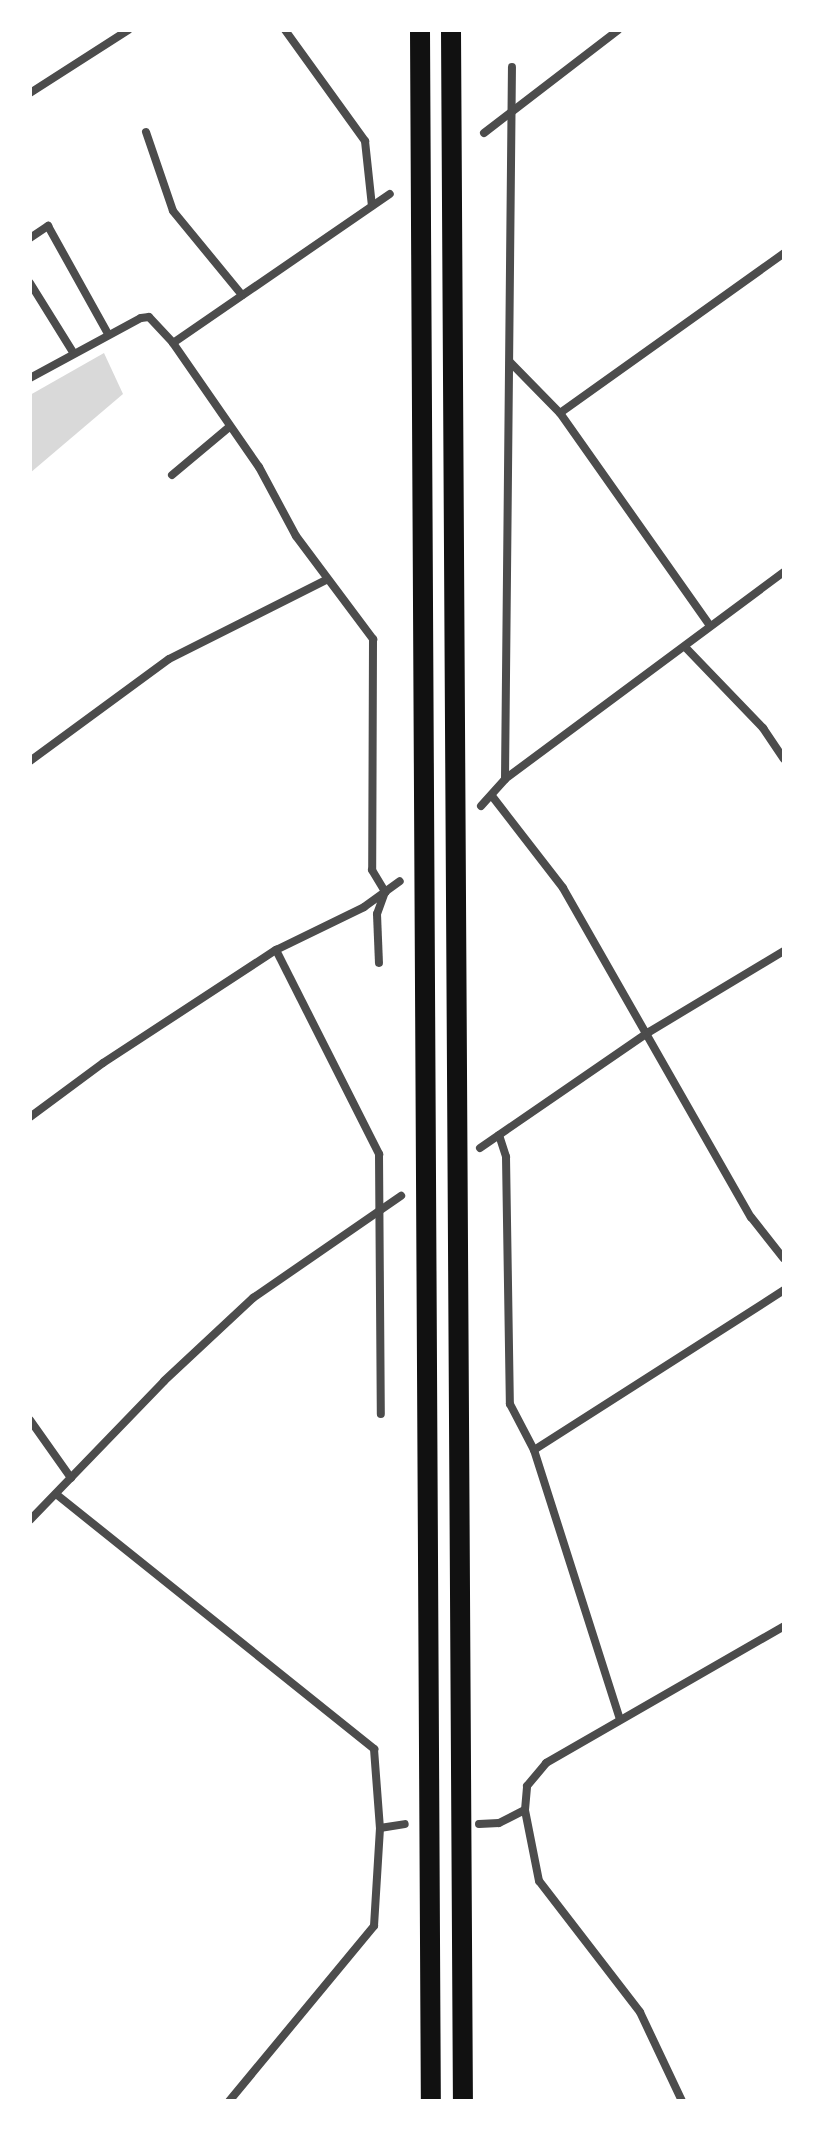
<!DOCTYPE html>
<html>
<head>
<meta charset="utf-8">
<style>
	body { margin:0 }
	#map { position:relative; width:814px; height:2131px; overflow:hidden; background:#fff; font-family:"Fira Sans",sans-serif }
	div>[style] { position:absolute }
	.water>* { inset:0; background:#d9d9d9 }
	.minor>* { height:8px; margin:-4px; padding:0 4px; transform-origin:4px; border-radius:4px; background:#4c4c4c }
	.motorway>* { height:20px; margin:-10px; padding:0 10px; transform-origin:10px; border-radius:10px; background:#111 }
	span { translate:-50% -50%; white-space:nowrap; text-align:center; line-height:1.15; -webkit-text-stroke:7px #fff; paint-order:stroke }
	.frame { position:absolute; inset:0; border:32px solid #fff; pointer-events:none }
</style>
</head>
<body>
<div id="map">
	<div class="water">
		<i style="clip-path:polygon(104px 353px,123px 394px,30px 473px,30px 395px)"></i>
	</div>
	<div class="minor">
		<i style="left:285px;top:30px;width:137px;rotate:54.2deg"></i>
		<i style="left:365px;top:141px;width:65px;rotate:83.9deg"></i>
		<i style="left:30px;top:93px;width:117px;rotate:-32.7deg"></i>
		<i style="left:146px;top:132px;width:83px;rotate:71.1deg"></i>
		<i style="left:173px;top:211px;width:109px;rotate:50.6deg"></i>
		<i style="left:484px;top:133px;width:169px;rotate:-37.5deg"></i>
		<i style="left:30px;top:238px;width:22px;rotate:-34deg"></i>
		<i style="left:48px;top:226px;width:124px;rotate:60.9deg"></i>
		<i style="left:30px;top:283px;width:81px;rotate:58.1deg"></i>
		<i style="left:173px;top:343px;width:151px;rotate:55.3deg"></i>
		<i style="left:259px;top:467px;width:78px;rotate:61.8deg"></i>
		<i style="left:296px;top:536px;width:129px;rotate:53.2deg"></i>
		<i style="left:373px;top:639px;width:231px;rotate:90.2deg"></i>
		<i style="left:372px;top:870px;width:26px;rotate:59deg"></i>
		<i style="left:385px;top:892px;width:23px;rotate:110deg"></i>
		<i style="left:377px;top:914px;width:49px;rotate:87.7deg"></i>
		<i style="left:510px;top:362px;width:71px;rotate:45.6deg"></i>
		<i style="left:560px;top:413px;width:258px;rotate:54.8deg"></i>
		<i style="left:30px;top:378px;width:126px;rotate:-28.4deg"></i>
		<i style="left:141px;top:318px;width:8px;rotate:-7deg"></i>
		<i style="left:149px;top:317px;width:35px;rotate:47deg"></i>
		<i style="left:173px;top:343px;width:263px;rotate:-34.5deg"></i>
		<i style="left:560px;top:413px;width:275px;rotate:-35.5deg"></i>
		<i style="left:172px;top:475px;width:73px;rotate:-40deg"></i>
		<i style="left:687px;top:649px;width:110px;rotate:46.1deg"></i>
		<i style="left:763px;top:728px;width:37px;rotate:56deg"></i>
		<i style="left:30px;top:761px;width:172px;rotate:-36.3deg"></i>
		<i style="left:169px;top:659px;width:176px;rotate:-26.7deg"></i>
		<i style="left:505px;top:779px;width:712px;rotate:-89.44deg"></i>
		<i style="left:492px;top:796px;width:116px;rotate:52.3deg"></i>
		<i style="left:563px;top:888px;width:379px;rotate:60.3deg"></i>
		<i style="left:751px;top:1217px;width:53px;rotate:51.8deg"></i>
		<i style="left:481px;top:806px;width:36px;rotate:-48deg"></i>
		<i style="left:505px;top:779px;width:347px;rotate:-36.6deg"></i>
		<i style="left:276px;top:950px;width:229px;rotate:63.2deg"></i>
		<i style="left:379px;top:1154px;width:260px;rotate:89.6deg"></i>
		<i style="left:30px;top:1117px;width:91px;rotate:-36.5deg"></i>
		<i style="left:103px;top:1063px;width:207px;rotate:-33.2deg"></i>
		<i style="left:276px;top:950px;width:98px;rotate:-26deg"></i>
		<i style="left:364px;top:907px;width:44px;rotate:-35.8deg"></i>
		<i style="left:499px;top:1135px;width:23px;rotate:72deg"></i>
		<i style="left:506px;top:1157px;width:247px;rotate:89.1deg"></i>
		<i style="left:510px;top:1404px;width:52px;rotate:62.4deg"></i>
		<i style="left:534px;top:1450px;width:283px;rotate:72.3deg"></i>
		<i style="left:480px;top:1148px;width:205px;rotate:-34.5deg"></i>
		<i style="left:649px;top:1032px;width:157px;rotate:-31deg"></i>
		<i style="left:30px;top:1420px;width:71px;rotate:54.7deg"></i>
		<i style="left:534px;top:1450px;width:297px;rotate:-32.6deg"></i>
		<i style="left:56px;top:1494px;width:408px;rotate:38.7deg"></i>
		<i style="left:374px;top:1749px;width:79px;rotate:85.7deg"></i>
		<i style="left:380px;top:1828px;width:98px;rotate:93.5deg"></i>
		<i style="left:374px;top:1926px;width:227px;rotate:129.6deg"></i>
		<i style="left:30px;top:1520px;width:193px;rotate:-46deg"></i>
		<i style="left:164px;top:1381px;width:122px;rotate:-43deg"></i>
		<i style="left:253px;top:1298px;width:180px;rotate:-34.6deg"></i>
		<i style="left:479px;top:1824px;width:20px;rotate:-3deg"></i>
		<i style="left:499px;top:1823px;width:29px;rotate:-27deg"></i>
		<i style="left:380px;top:1828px;width:25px;rotate:-9deg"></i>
		<i style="left:682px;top:2101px;width:98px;rotate:-115.3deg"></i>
		<i style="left:640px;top:2012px;width:165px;rotate:-127.6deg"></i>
		<i style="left:539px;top:1881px;width:72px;rotate:-101.2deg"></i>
		<i style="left:525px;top:1810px;width:24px;rotate:-85deg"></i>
		<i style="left:527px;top:1786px;width:30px;rotate:-50deg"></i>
		<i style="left:546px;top:1763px;width:275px;rotate:-29.9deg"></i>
	</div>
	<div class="motorway">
		<i style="left:420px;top:30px;width:2071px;rotate:89.7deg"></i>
		<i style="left:451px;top:30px;width:2071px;rotate:89.67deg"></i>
	</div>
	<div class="frame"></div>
</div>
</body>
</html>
